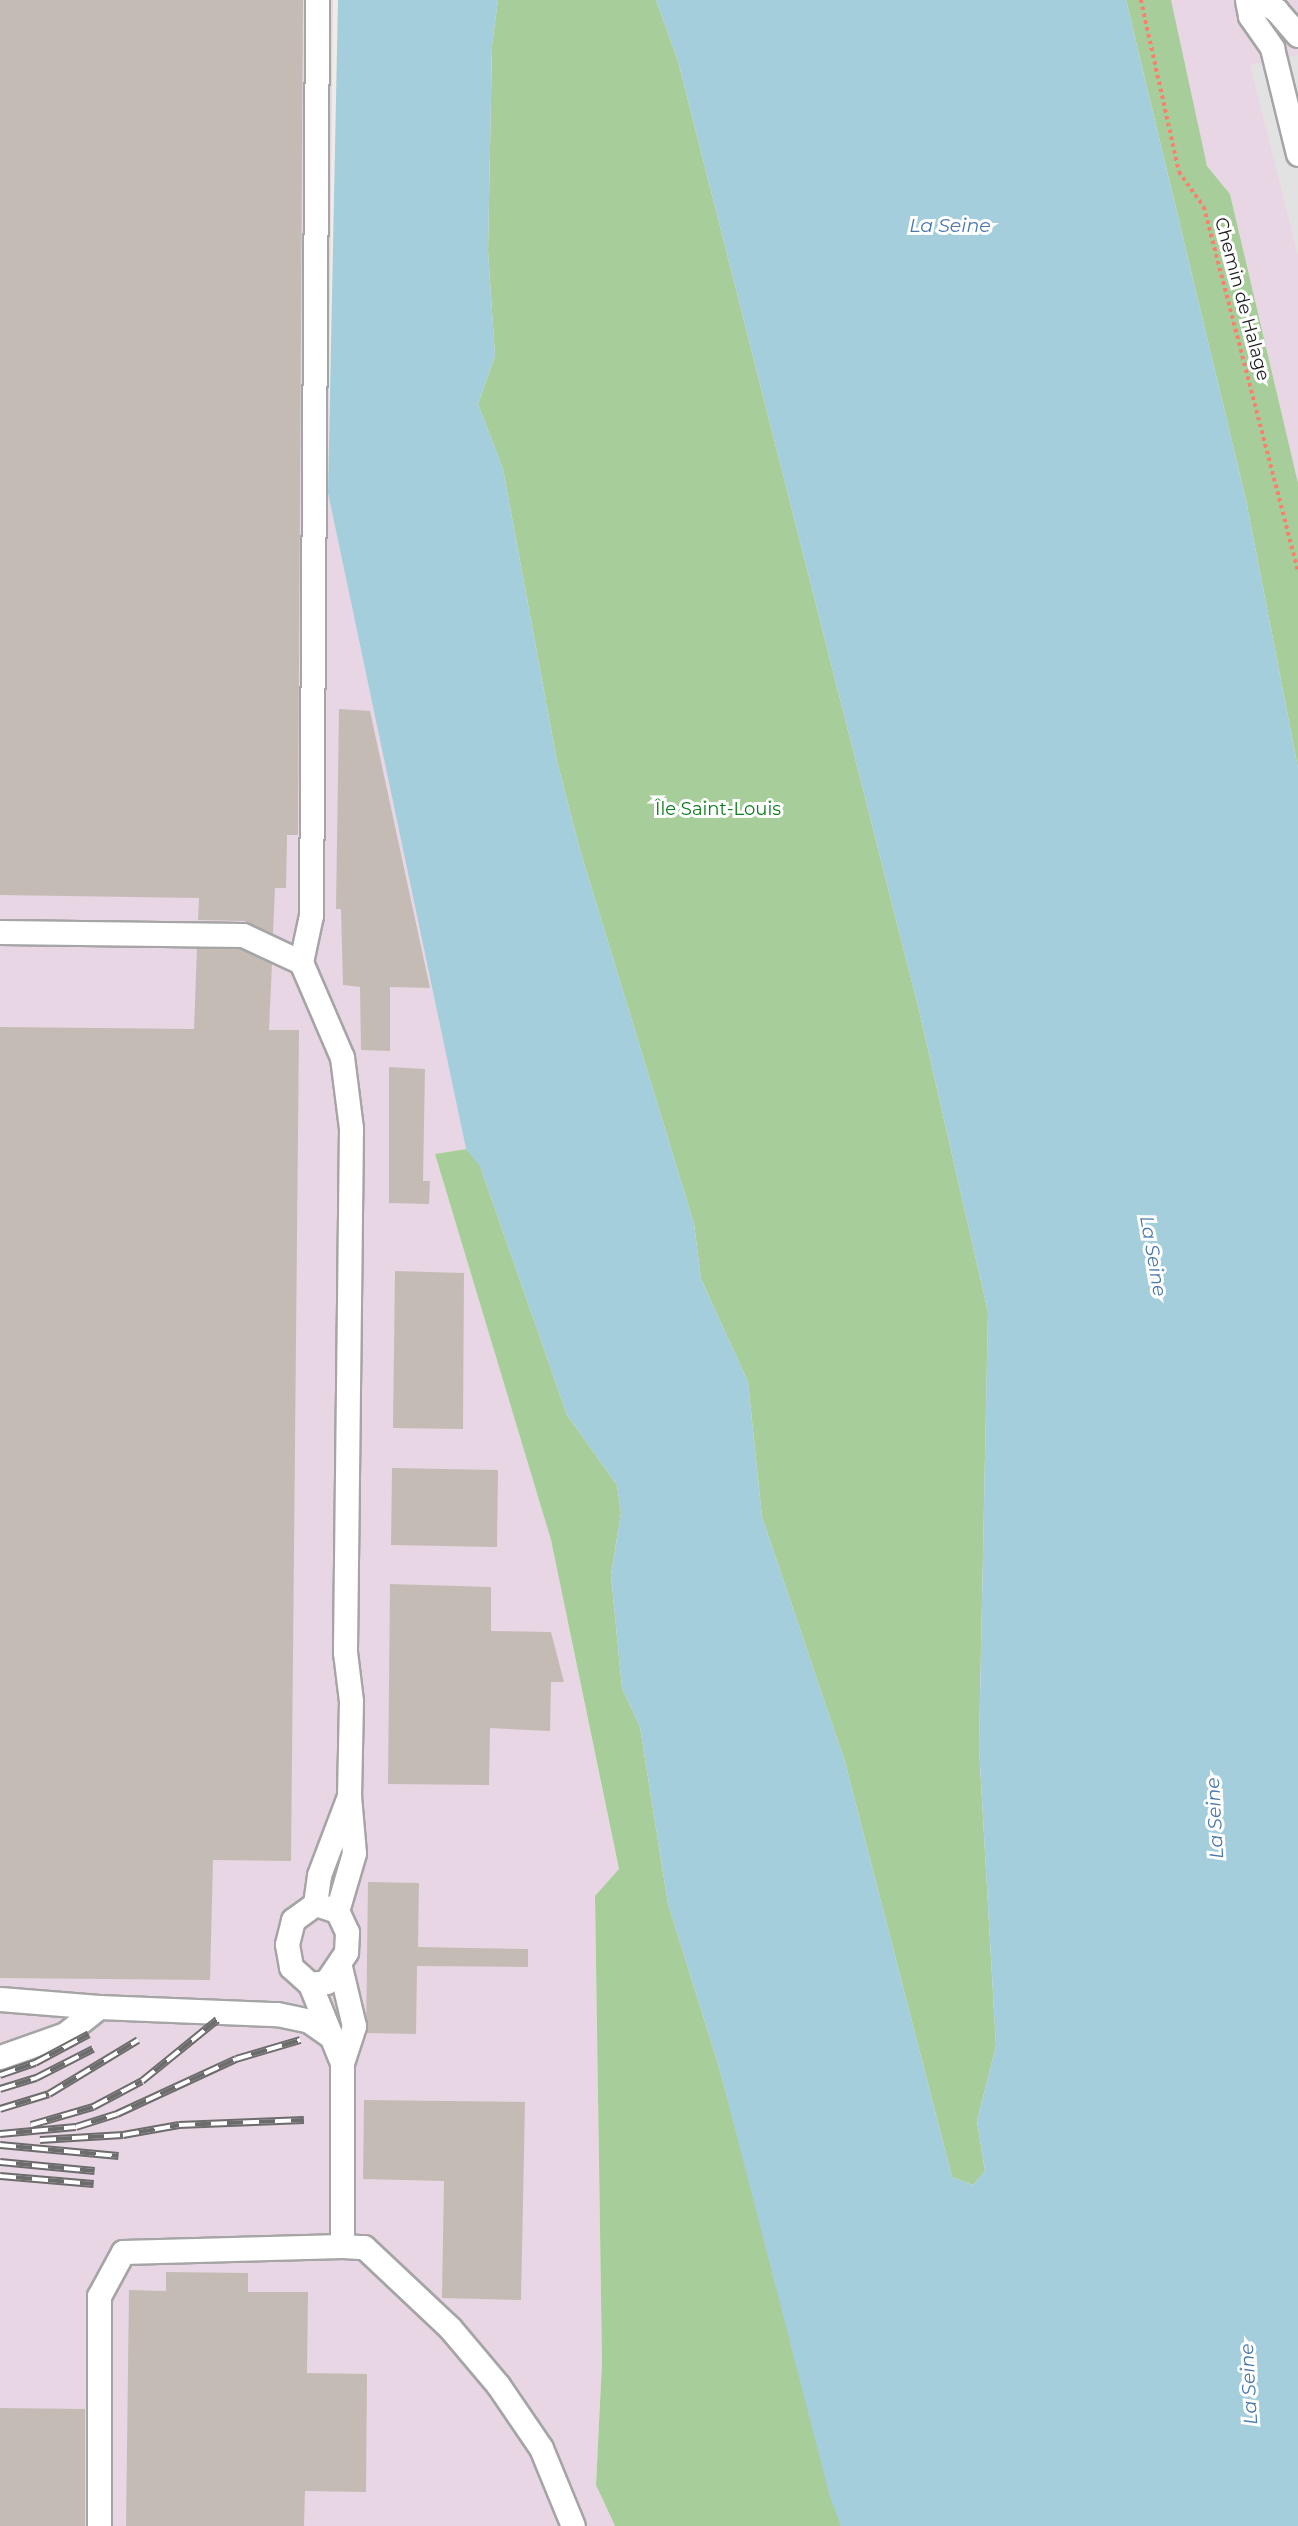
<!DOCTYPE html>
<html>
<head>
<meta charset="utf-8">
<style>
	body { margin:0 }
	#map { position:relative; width:1298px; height:2526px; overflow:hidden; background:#efece5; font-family:Montserrat,sans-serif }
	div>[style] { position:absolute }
	.industrial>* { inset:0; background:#e8d6e4 }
	.forest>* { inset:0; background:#a7ce9a }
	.parking>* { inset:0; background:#e2e2e2 }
	.water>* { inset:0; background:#a5cedc }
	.building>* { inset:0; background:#c4bcb4 }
	.path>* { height:3.5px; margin-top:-1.75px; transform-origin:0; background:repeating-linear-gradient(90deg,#f8806d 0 3.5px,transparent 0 7px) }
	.roads { filter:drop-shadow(2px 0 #a5a5a5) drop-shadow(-2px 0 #a5a5a5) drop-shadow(0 2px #a5a5a5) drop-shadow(0 -2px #a5a5a5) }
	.minor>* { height:23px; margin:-11.5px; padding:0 11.5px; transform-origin:11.5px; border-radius:11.5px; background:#fff }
	.rail>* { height:8px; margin-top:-4px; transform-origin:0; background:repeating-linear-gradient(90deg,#fff 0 16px,#6c6c6c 0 32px); box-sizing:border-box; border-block:2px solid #6c6c6c }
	span { translate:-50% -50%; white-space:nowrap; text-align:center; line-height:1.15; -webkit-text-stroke:6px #fff; paint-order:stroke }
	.street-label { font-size:18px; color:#1e1e1e }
	.park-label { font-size:18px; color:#0d7c1a }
	.water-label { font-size:19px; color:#4c79ad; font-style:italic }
</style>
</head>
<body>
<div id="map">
	<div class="industrial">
		<i style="clip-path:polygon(0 0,333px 0,328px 493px,466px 1149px,435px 1154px,551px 1540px,619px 1870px,595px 1897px,602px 2362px,596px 2485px,615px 2526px,0 2526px)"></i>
		<i style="clip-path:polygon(1166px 0,1298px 0,1298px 483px,1230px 194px,1207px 166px)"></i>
	</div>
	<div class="forest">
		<i style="clip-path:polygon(498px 0,656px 0,678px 61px,919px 1010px,988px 1312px,979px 1747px,996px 2046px,977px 2121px,985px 2171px,973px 2185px,952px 2177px,845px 1762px,762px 1517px,748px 1382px,701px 1279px,694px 1224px,580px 850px,557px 761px,503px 469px,478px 404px,495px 356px,488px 251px,492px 45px)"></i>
		<i style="clip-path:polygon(1126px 0,1171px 0,1207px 166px,1230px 194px,1298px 483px,1298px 768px,1246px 500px)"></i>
		<i style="clip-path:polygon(466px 1149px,479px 1163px,567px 1415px,617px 1485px,621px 1513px,611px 1575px,622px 1688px,640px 1727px,668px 1904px,719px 2067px,841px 2526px,615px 2526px,596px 2485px,602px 2362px,595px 1896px,619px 1869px,551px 1540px,435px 1154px)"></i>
	</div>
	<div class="parking">
		<i style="clip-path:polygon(1298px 55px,1298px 256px,1250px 65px)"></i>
	</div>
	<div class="water">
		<i style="clip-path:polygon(338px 0,498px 0,492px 45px,488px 251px,495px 356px,478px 404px,503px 469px,557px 761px,580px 850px,694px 1224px,701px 1279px,748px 1382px,762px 1517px,845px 1762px,952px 2177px,973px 2185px,985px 2171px,977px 2121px,996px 2046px,979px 1747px,988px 1312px,919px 1010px,678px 61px,656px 0,1126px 0,1246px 500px,1298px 768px,1298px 2526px,841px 2526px,830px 2497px,719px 2067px,668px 1904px,640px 1727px,622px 1688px,611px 1575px,621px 1513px,617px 1485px,567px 1415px,480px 1166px,466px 1149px,328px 493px)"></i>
	</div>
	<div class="building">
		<i style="clip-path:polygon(0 0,303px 0,298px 835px,287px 835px,286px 888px,275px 888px,273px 934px,244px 921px,198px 920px,199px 898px,0 895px)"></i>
		<i style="clip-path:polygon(339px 709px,370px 711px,430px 988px,390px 987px,390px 1051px,361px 1050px,360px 987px,343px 985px,341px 909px,336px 909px)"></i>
		<i style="clip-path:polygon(197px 948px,240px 949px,272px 964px,269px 1030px,299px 1030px,291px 1861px,213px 1860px,210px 1980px,0 1978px,0 1027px,194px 1029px)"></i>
		<i style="clip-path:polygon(389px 1067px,425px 1069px,423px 1181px,430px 1181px,429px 1204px,389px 1203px)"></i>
		<i style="clip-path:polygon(395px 1271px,464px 1273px,463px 1429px,393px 1428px)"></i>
		<i style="clip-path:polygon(392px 1468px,498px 1470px,497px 1547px,391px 1545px)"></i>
		<i style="clip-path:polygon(390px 1584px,491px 1587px,491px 1631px,551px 1632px,564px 1682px,551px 1682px,550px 1731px,490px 1728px,489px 1785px,388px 1784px)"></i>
		<i style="clip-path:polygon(368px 1882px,419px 1883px,418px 1947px,528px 1949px,528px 1967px,417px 1966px,416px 2034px,366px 2033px)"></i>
		<i style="clip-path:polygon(364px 2100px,525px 2102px,521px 2300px,442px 2298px,444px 2181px,363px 2179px)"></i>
		<i style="clip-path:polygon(166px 2272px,248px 2273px,248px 2292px,308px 2292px,307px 2373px,367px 2374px,366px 2492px,305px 2491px,304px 2526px,126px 2526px,129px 2290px,166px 2291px)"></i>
		<i style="clip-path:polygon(0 2408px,85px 2409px,85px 2526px,0 2526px)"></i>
	</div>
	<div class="path">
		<i style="left:1141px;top:0;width:176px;rotate:77.5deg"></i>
		<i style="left:1179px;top:172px;width:43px;rotate:54.5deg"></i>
		<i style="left:1204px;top:207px;width:375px;rotate:75.5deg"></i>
	</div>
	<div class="roads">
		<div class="minor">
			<i style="left:1247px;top:0;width:16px;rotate:79deg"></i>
			<i style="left:1250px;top:16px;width:39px;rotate:55deg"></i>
			<i style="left:1272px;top:48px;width:109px;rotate:76.2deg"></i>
			<i style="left:1259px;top:0;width:20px;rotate:30deg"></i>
			<i style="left:1276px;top:10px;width:33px;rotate:49deg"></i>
			<i style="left:0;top:932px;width:243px;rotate:0.7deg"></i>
			<i style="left:243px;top:935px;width:64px;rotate:25deg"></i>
			<i style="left:301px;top:962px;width:103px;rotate:66.7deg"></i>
			<i style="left:342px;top:1057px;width:72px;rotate:82.8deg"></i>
			<i style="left:351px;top:1128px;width:524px;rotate:90.66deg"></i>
			<i style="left:345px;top:1652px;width:49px;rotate:83deg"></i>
			<i style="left:351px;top:1701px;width:95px;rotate:91.2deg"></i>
			<i style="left:301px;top:962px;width:48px;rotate:-78deg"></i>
			<i style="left:311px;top:915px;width:915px;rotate:-89.62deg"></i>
			<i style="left:315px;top:1904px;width:29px;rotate:-82deg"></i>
			<i style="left:319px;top:1875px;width:85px;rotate:-69.2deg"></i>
			<i style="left:349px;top:1796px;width:57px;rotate:85deg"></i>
			<i style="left:354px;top:1853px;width:60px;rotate:106.3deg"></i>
			<i style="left:310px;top:1984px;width:16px;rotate:-7deg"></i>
			<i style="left:326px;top:1982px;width:36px;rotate:-56deg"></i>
			<i style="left:346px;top:1952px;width:20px;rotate:-87deg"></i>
			<i style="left:347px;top:1932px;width:23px;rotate:-115deg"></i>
			<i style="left:337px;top:1911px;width:23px;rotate:-162deg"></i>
			<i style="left:315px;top:1904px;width:27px;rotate:144deg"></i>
			<i style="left:293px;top:1920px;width:25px;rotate:104deg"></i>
			<i style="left:287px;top:1944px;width:23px;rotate:80deg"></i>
			<i style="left:291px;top:1967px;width:25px;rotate:42deg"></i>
			<i style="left:310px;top:1984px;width:85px;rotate:67.9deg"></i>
			<i style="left:342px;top:2063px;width:39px;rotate:-72deg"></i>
			<i style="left:354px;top:2026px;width:61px;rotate:-103.3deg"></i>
			<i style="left:0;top:1999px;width:99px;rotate:4.6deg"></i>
			<i style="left:99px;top:2007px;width:43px;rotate:141.5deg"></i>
			<i style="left:65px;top:2034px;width:69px;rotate:160.5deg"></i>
			<i style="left:99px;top:2007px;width:178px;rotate:2.3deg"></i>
			<i style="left:277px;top:2014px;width:33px;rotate:12deg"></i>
			<i style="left:309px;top:2021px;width:24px;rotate:35deg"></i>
			<i style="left:342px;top:2246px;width:183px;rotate:-90deg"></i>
			<i style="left:99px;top:2526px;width:230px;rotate:-90deg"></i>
			<i style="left:99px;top:2296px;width:50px;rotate:-61.4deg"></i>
			<i style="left:123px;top:2252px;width:219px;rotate:-1.6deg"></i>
			<i style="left:342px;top:2246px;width:22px;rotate:3deg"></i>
			<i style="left:364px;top:2247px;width:118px;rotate:43.3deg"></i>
			<i style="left:450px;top:2328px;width:75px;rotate:49.9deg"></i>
			<i style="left:498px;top:2385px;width:76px;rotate:55.7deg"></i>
			<i style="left:541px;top:2448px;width:84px;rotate:67.7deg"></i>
		</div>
	</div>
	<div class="rail">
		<i style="left:0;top:2075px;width:37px;rotate:-19deg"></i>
		<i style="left:35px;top:2063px;width:61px;rotate:-28.2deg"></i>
		<i style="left:0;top:2089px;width:38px;rotate:-17deg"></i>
		<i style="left:36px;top:2078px;width:64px;rotate:-27deg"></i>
		<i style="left:0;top:2109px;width:51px;rotate:-17deg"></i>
		<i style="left:49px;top:2094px;width:104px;rotate:-31.2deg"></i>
		<i style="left:31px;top:2125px;width:65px;rotate:-16.2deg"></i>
		<i style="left:93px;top:2107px;width:55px;rotate:-28deg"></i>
		<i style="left:142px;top:2081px;width:97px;rotate:-39.1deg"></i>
		<i style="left:0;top:2134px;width:76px;rotate:-5.3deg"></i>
		<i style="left:76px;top:2127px;width:43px;rotate:-17.6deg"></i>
		<i style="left:117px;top:2114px;width:131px;rotate:-24.8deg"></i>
		<i style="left:236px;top:2059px;width:67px;rotate:-16.5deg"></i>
		<i style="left:40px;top:2140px;width:83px;rotate:-3.4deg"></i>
		<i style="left:123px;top:2135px;width:57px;rotate:-10.1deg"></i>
		<i style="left:179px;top:2125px;width:125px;rotate:-2.3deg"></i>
		<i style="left:0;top:2145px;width:119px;rotate:5.3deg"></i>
		<i style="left:0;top:2162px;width:95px;rotate:5.4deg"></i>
		<i style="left:0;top:2176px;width:94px;rotate:4.9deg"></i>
	</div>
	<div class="street-label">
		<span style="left:1242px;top:299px;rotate:75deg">Chemin de Halage</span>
	</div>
	<div class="park-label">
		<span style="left:718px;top:809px">Île Saint-Louis</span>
	</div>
	<div class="water-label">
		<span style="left:950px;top:226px">La Seine</span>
		<span style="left:1153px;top:1256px;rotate:80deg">La Seine</span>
		<span style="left:1215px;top:1818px;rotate:-93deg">La Seine</span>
		<span style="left:1249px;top:2384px;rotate:-93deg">La Seine</span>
	</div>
</div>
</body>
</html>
